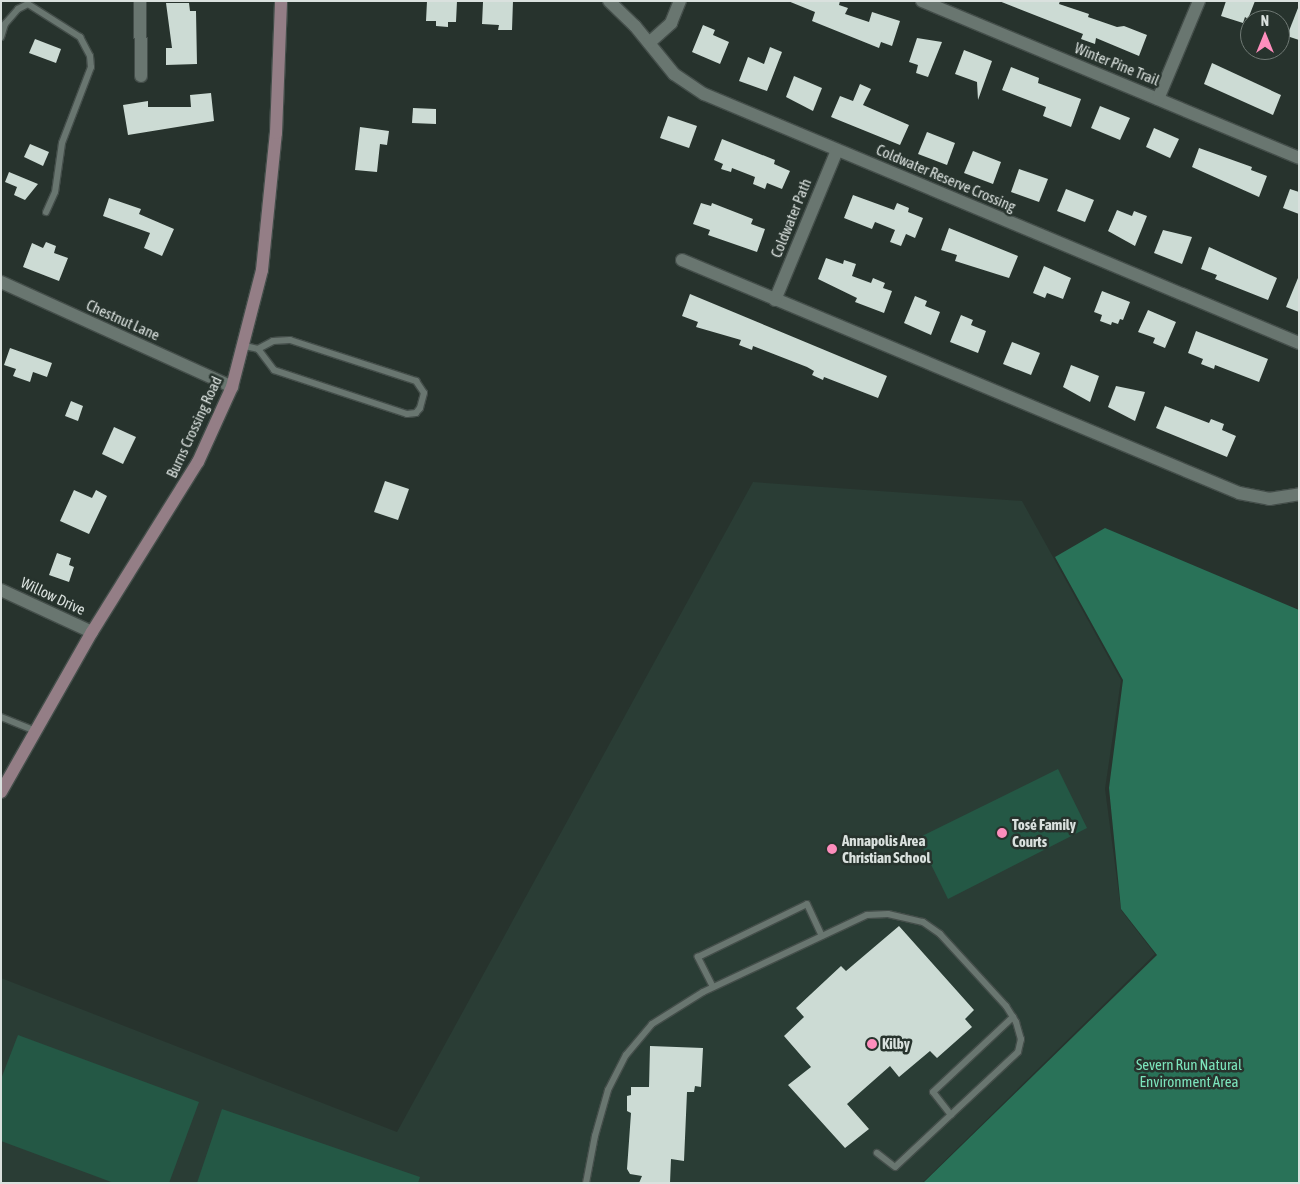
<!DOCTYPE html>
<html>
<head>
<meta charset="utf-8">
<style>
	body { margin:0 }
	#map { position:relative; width:1300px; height:1184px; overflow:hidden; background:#27332d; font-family:"Asap Condensed",sans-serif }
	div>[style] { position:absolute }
	.built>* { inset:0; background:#2a3d35 }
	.green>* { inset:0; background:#245845 }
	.forest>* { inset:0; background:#297258 }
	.building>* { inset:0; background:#ccdbd4 }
	.roads { filter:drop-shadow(1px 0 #444e4a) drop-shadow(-1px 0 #444e4a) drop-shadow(0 1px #444e4a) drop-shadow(0 -1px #444e4a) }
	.lane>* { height:6px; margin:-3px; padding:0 3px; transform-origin:3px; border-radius:3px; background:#697670 }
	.street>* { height:12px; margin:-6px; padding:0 6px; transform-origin:6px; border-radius:6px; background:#697670 }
	.secondary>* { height:12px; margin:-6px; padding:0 6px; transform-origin:6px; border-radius:6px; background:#947e86 }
	.dots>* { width:14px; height:14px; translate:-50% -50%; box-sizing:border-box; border:2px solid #27332d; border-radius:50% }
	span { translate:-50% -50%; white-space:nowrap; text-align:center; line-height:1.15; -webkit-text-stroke:5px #27332d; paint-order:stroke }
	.street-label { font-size:15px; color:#dae1de }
	.poi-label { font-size:15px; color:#dae1de; font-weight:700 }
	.left { translate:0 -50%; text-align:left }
	.park-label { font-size:15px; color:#7ce4bc }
	.frame { position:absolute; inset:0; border:2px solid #dae1de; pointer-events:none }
	.north { position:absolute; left:1240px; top:10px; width:50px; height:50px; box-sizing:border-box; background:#27332d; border:1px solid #6f7974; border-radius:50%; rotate:0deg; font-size:14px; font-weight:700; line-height:20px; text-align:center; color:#dae1de }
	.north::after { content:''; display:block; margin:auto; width:18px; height:22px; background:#fe8ebd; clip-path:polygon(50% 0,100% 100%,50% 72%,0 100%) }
</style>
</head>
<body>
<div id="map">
	<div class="built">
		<i style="clip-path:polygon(753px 482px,1022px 501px,1121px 680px,1105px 789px,1121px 910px,1155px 954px,922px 1183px,1px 1183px,1px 978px,397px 1132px)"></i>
	</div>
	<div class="green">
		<i style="clip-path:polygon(1058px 769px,1087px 828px,948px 899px,918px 838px)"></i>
		<i style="clip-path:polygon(18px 1035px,199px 1102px,169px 1183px,114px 1183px,1px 1141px,1px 1079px)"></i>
		<i style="clip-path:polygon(222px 1109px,420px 1177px,418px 1183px,197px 1183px)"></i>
	</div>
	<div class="forest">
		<i style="clip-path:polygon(1105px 528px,1299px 610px,1299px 1183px,923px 1183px,1157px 955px,1121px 909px,1109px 788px,1123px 680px,1055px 557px)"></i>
	</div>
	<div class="building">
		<i style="clip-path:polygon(427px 1px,457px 1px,456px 22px,448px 22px,448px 27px,436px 26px,436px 21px,426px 21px)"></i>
		<i style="clip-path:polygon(501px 1px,513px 1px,512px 30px,498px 30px,499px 25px,482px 24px,483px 2px)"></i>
		<i style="clip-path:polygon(788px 1px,840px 1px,839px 5px,848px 8px,845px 14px,869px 22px,872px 12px,900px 21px,892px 46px,881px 42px,879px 48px,812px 21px,815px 12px)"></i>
		<i style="clip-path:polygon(999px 1px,1060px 1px,1059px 4px,1089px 14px,1088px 17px,1117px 27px,1124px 26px,1147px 35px,1139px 56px,1096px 38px,1095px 44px,1081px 39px,1083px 34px)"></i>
		<i style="clip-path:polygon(1226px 1px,1255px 1px,1248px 19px,1245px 17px,1243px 23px,1221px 16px)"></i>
		<i style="clip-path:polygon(166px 3px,189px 3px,190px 11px,196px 11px,197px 64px,166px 65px,166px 48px,172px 48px)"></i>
		<i style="clip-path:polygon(1298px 8px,1299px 8px,1299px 40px,1287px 36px)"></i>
		<i style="clip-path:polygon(703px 25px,715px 30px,713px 35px,729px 42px,720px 64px,692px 52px)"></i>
		<i style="clip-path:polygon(917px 38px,942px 42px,928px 77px,916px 73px,918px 65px,909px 62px)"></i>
		<i style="clip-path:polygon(35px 39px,61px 49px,56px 63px,29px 53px)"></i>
		<i style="clip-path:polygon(770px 47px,782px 52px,767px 91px,739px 81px,748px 57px,764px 64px)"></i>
		<i style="clip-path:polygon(964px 50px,992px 61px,978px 100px,977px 82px,955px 74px)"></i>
		<i style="clip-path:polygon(1212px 63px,1281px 95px,1273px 115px,1204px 84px)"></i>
		<i style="clip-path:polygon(1011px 67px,1039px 78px,1038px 83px,1081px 99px,1071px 127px,1043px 116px,1046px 107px,1002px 90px)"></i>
		<i style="clip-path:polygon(794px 76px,822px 88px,813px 111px,786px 97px)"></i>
		<i style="clip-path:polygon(860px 84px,871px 89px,863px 105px,909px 125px,900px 145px,831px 117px,840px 96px,853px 101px)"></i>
		<i style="clip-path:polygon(211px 93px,214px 121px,128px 135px,123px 105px,148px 101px,148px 107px,191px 107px,190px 95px)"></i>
		<i style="clip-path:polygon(1100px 106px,1130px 118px,1120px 140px,1091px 128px)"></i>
		<i style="clip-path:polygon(413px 108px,436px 109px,436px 124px,412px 123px)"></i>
		<i style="clip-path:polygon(668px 116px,697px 126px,689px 148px,660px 138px)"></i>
		<i style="clip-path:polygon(360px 127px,389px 131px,387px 145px,380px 144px,377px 172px,355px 170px)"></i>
		<i style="clip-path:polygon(1154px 128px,1179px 139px,1170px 158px,1146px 147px)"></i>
		<i style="clip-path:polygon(927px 132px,955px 143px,947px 165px,918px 154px)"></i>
		<i style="clip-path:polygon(722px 139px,775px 160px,774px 164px,790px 171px,782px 189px,767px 183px,765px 189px,753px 184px,755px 177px,732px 168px,731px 172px,721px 169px,723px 164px,714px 160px)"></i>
		<i style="clip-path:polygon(30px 144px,49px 152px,43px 166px,24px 157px)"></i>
		<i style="clip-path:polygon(1199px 148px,1252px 167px,1251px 170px,1267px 176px,1259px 197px,1192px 167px)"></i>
		<i style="clip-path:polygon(973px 151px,1001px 162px,993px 184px,964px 173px)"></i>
		<i style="clip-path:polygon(1019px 169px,1048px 179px,1039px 202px,1011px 192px)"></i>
		<i style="clip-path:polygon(9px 172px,38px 184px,25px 200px,14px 195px,17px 187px,5px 182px)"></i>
		<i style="clip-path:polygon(1066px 189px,1094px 200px,1085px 222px,1057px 211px)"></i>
		<i style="clip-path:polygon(1290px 189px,1299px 192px,1299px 214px,1283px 208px)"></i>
		<i style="clip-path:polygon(853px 195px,894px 210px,897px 203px,909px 208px,908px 212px,923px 218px,915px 238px,906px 234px,901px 246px,890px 242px,895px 230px,875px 222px,872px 229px,844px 218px)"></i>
		<i style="clip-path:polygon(109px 198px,141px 209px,139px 214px,174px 229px,162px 256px,144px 248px,150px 233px,103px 216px)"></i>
		<i style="clip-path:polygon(701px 203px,711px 206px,712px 203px,753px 219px,751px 224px,765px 229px,757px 252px,708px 235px,710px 230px,693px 224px)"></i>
		<i style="clip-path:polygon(1117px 210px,1132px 216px,1134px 211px,1147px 216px,1135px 246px,1108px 231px)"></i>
		<i style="clip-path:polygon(949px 228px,1018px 256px,1009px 278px,955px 261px,957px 255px,941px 250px)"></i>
		<i style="clip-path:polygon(1163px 230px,1192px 237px,1182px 264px,1154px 253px)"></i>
		<i style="clip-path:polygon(46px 242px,56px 246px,54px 253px,68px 258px,59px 281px,23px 267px,32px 243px,43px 248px)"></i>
		<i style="clip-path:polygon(1209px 247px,1277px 278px,1268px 300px,1215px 279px,1217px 275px,1201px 269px)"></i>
		<i style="clip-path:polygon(826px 258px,843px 264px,844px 260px,856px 264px,852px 276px,871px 283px,873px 278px,885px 283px,883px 288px,892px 291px,884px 313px,855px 302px,857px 298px,818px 279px)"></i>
		<i style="clip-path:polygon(1044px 266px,1071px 278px,1063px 299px,1047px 293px,1045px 298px,1033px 293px)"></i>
		<i style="clip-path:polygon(1298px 278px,1299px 278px,1299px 312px,1286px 307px)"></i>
		<i style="clip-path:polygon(1102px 291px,1130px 302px,1123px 320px,1120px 319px,1118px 324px,1112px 322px,1111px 325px,1100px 321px,1102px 315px,1094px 312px)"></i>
		<i style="clip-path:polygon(690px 294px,887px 376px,878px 398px,824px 377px,823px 380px,812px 375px,814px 371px,807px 367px,753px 346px,752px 350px,739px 345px,741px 340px,696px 327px,698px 322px,682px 316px)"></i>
		<i style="clip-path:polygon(915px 296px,927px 301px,925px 306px,940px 312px,931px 335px,904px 323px)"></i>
		<i style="clip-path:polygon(1148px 310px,1176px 322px,1165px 348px,1153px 343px,1155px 338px,1138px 332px)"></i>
		<i style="clip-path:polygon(961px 315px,973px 320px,971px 325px,986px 331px,978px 353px,950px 342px)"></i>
		<i style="clip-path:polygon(1196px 331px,1268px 359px,1259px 382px,1215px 365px,1214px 369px,1201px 364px,1203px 359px,1188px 353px)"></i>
		<i style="clip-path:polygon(1012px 342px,1040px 353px,1031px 375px,1003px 364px)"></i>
		<i style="clip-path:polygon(10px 348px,52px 363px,47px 377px,33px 372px,30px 382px,13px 376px,16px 369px,4px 365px)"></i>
		<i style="clip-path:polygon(1071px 365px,1099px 376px,1090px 402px,1063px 387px)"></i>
		<i style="clip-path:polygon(1116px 386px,1145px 392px,1135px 421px,1108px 407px)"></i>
		<i style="clip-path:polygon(71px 401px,83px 406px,78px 421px,65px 416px)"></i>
		<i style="clip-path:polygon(1165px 406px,1209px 423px,1211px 419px,1224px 424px,1222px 430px,1236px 436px,1227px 457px,1156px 428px)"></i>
		<i style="clip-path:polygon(114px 427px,136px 437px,123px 464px,102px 454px)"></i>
		<i style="clip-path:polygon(385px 481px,409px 489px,398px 520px,374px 512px)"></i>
		<i style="clip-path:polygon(74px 490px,92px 498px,96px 490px,107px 496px,89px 534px,60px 521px)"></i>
		<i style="clip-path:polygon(57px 553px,71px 558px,69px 565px,74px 567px,69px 582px,49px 575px)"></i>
		<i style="clip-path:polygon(899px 926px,974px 1010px,965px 1019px,972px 1027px,937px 1058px,930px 1051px,899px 1077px,890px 1066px,847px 1104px,869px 1129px,845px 1148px,788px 1085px,811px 1067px,784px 1036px,804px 1017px,796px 1008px,841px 966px,846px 971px)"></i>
		<i style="clip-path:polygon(650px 1046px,703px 1048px,701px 1087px,695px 1086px,694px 1092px,687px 1092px,684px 1161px,671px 1159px,670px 1183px,639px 1183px,642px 1176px,630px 1174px,627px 1169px,631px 1113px,627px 1111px,627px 1096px,631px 1095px,631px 1087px,649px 1087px)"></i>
	</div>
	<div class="roads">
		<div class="lane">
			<i style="left:1px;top:37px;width:14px;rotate:-73deg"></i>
			<i style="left:5px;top:24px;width:20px;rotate:-49deg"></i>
			<i style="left:18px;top:9px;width:11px;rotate:-27deg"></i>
			<i style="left:28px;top:4px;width:62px;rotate:32.4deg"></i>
			<i style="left:80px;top:37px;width:21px;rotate:62deg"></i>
			<i style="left:90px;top:56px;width:11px;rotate:85deg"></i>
			<i style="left:91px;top:67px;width:81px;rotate:110.9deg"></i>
			<i style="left:62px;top:143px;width:49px;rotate:98.1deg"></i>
			<i style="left:55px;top:192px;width:22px;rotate:114deg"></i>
			<i style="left:245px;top:346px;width:13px;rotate:13deg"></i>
			<i style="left:258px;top:349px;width:17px;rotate:-28deg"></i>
			<i style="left:273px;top:341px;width:17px;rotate:-3deg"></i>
			<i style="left:290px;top:340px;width:133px;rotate:18deg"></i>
			<i style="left:416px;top:381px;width:14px;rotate:56deg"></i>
			<i style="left:424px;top:393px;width:16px;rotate:105deg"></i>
			<i style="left:420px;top:408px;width:6px;rotate:129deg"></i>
			<i style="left:416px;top:413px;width:9px;rotate:174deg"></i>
			<i style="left:407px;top:414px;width:140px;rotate:-161.7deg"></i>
			<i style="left:274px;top:370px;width:26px;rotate:-127deg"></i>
			<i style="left:1px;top:717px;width:35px;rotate:22deg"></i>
			<i style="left:713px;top:987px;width:34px;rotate:-117deg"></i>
			<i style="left:698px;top:957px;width:121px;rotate:-25.9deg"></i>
			<i style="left:807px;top:904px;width:35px;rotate:65deg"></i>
			<i style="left:951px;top:1115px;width:29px;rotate:-128deg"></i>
			<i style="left:933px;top:1092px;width:110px;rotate:-43.2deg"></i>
			<i style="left:586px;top:1183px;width:48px;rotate:-79.2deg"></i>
			<i style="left:595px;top:1136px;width:48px;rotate:-74.2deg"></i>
			<i style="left:608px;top:1090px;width:39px;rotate:-63deg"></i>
			<i style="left:626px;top:1055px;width:40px;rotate:-50deg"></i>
			<i style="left:652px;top:1024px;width:60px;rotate:-32.1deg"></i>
			<i style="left:703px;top:992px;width:181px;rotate:-25.2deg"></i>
			<i style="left:867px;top:915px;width:21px;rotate:-3deg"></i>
			<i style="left:888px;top:914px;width:36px;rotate:13deg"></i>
			<i style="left:923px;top:922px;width:21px;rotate:35deg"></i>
			<i style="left:940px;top:934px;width:98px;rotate:47.5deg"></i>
			<i style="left:1006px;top:1006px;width:19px;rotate:58deg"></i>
			<i style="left:1016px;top:1022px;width:18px;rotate:74deg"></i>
			<i style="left:1021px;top:1039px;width:13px;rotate:103deg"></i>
			<i style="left:1018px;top:1052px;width:168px;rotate:136.9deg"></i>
			<i style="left:895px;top:1167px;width:23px;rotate:-142deg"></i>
		</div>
		<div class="street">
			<i style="left:140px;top:1px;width:75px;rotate:89.2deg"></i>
			<i style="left:609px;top:1px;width:36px;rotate:44deg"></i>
			<i style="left:635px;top:26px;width:62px;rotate:50.9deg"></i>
			<i style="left:674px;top:74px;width:36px;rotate:34deg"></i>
			<i style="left:704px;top:94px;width:645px;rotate:22.71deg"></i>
			<i style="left:922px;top:1px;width:408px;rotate:22.6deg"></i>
			<i style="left:649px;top:43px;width:30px;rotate:-42deg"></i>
			<i style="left:671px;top:23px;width:24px;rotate:-68deg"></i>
			<i style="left:1158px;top:99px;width:106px;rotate:-67.3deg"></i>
			<i style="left:682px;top:260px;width:604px;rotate:22.7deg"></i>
			<i style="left:1239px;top:493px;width:31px;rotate:11deg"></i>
			<i style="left:1269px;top:499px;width:30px;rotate:-9deg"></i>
			<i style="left:1px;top:282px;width:254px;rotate:24.4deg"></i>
			<i style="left:775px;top:300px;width:162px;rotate:-67.5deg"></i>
			<i style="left:1px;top:590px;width:100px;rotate:24.8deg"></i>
		</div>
		<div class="secondary">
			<i style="left:1px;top:792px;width:184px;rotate:-60.4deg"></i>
			<i style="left:92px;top:632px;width:200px;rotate:-58.1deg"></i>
			<i style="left:198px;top:462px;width:82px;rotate:-65.6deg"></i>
			<i style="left:232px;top:387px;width:121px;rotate:-75.6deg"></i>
			<i style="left:262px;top:270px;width:138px;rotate:-84.2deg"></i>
			<i style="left:276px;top:133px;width:132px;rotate:-87.8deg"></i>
		</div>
	</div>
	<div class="dots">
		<i style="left:1002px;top:833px;background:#fe8ebd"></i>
		<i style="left:832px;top:849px;background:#fe8ebd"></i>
		<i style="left:872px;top:1044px;background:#fe8ebd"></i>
	</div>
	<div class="street-label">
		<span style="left:1117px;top:64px;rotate:22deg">Winter Pine Trail</span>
		<span style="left:946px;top:178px;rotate:23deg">Coldwater Reserve Crossing</span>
		<span style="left:791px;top:218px;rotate:-68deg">Coldwater Path</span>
		<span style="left:123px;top:320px;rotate:24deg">Chestnut Lane</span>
		<span style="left:194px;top:427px;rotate:-65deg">Burns Crossing Road</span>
		<span style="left:53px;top:596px;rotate:25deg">Willow Drive</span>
	</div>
	<div class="poi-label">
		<span class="left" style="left:1012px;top:833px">Tosé Family<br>Courts</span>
		<span class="left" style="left:842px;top:849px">Annapolis Area<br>Christian School</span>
		<span class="left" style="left:882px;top:1044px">Kilby</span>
	</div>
	<div class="park-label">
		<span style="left:1189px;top:1073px">Severn Run Natural<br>Environment Area</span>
	</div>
	<div class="frame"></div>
	<div class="north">N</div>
</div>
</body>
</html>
